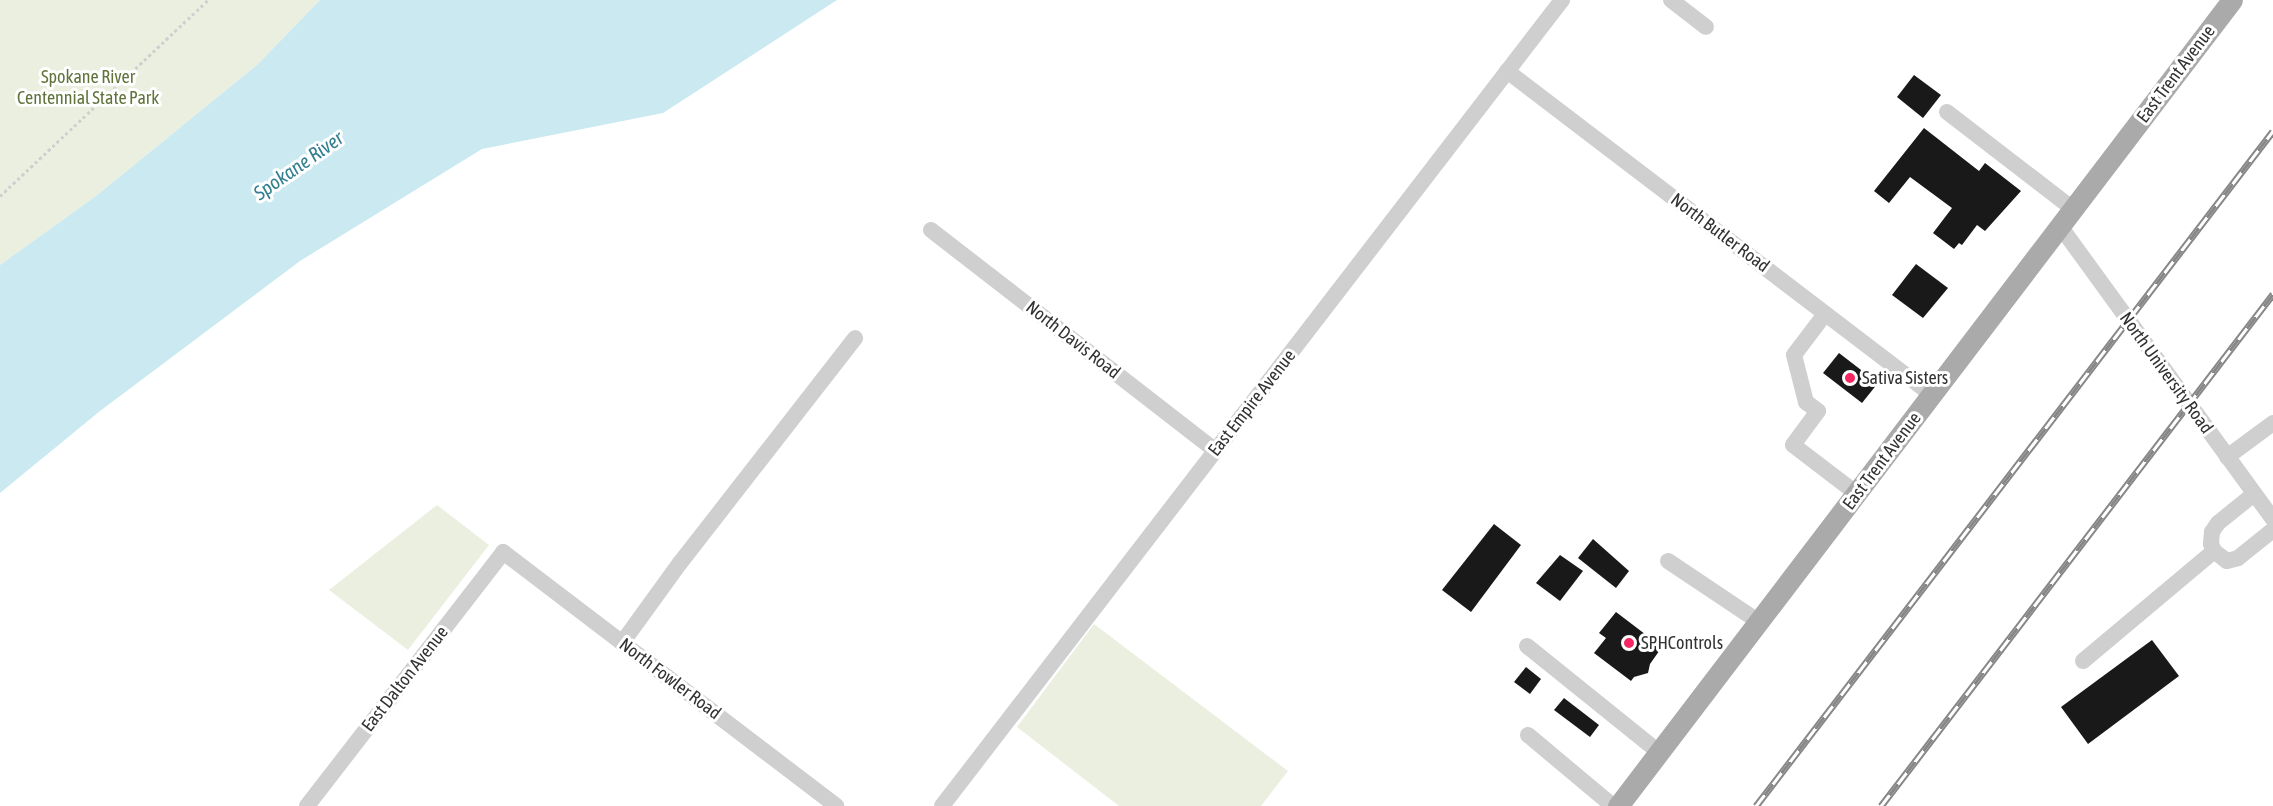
<!DOCTYPE html>
<html>
<head>
<meta charset="utf-8">
<style>
	body { margin:0 }
	#map { position:relative; width:2273px; height:806px; overflow:hidden; background:#fff; font-family:"Asap Condensed",sans-serif }
	div>[style] { position:absolute }
	.green>* { inset:0; background:#ebefdf }
	.water>* { inset:0; background:#cae9f0 }
	.building>* { inset:0; background:#191919 }
	.path>* { height:3px; margin-top:-1.5px; transform-origin:0; background:repeating-linear-gradient(90deg,#cfcfcf 0 3px,transparent 0 6px) }
	.minor>* { height:16px; margin:-8px; padding:0 8px; transform-origin:8px; border-radius:8px; background:#cfcfcf }
	.major>* { height:21px; margin:-10.5px; padding:0 10.5px; transform-origin:10.5px; border-radius:10.5px; background:#aaa }
	.rail>* { height:7px; margin-top:-3.5px; transform-origin:0; background:repeating-linear-gradient(90deg,#fff 0 14px,#878787 0 28px); box-sizing:border-box; border-block:2px solid #878787 }
	.dots>* { width:16px; height:16px; translate:-50% -50%; box-sizing:border-box; border:3px solid #fff; border-radius:50% }
	span { translate:-50% -50%; white-space:nowrap; text-align:center; line-height:1.15; -webkit-text-stroke:6px #fff; paint-order:stroke }
	.street-label { font-size:18px; color:#323232 }
	.park-label { font-size:18px; color:#60733a }
	.poi-label { font-size:18px; color:#323232 }
	.left { translate:0 -50%; text-align:left }
	.water-label { font-size:20px; color:#327f8f; font-style:italic }
</style>
</head>
<body>
<div id="map">
	<div class="green">
		<i style="clip-path:polygon(0 0,320px 0,257px 65px,96px 196px,0 265px)"></i>
		<i style="clip-path:polygon(437px 505px,489px 545px,408px 650px,329px 590px)"></i>
		<i style="clip-path:polygon(1094px 624px,1288px 771px,1261px 806px,1119px 806px,1017px 727px)"></i>
	</div>
	<div class="water">
		<i style="clip-path:polygon(320px 0,837px 0,663px 113px,482px 149px,300px 261px,100px 411px,0 493px,0 265px,96px 196px,257px 65px)"></i>
	</div>
	<div class="building">
		<i style="clip-path:polygon(1914px 75px,1941px 95px,1923px 118px,1897px 97px)"></i>
		<i style="clip-path:polygon(1924px 128px,1979px 171px,1985px 163px,2021px 191px,1985px 231px,1977px 225px,1962px 245px,1959px 243px,1954px 249px,1933px 233px,1952px 208px,1910px 177px,1889px 203px,1874px 191px)"></i>
		<i style="clip-path:polygon(1916px 264px,1948px 288px,1923px 318px,1892px 295px)"></i>
		<i style="clip-path:polygon(1839px 353px,1878px 383px,1862px 403px,1823px 373px)"></i>
		<i style="clip-path:polygon(1494px 524px,1521px 545px,1471px 612px,1442px 590px)"></i>
		<i style="clip-path:polygon(1593px 539px,1629px 571px,1616px 588px,1578px 558px)"></i>
		<i style="clip-path:polygon(1560px 555px,1583px 571px,1560px 601px,1536px 583px)"></i>
		<i style="clip-path:polygon(1616px 612px,1662px 647px,1650px 664px,1648px 673px,1634px 677px,1631px 681px,1594px 653px,1606px 638px,1599px 633px)"></i>
		<i style="clip-path:polygon(2152px 640px,2179px 676px,2088px 744px,2061px 707px)"></i>
		<i style="clip-path:polygon(1526px 667px,1541px 679px,1530px 694px,1514px 682px)"></i>
		<i style="clip-path:polygon(1564px 698px,1599px 725px,1590px 737px,1554px 710px)"></i>
	</div>
	<div class="path">
		<i style="left:0;top:196px;width:286px;rotate:-43.3deg"></i>
	</div>
	<div class="minor">
		<i style="left:1671px;top:0;width:44px;rotate:37.6deg"></i>
		<i style="left:1507px;top:71px;width:534px;rotate:37.32deg"></i>
		<i style="left:1947px;top:112px;width:159px;rotate:37.6deg"></i>
		<i style="left:2060px;top:226px;width:362px;rotate:54deg"></i>
		<i style="left:931px;top:230px;width:359px;rotate:37.8deg"></i>
		<i style="left:1825px;top:314px;width:51px;rotate:127.1deg"></i>
		<i style="left:1794px;top:355px;width:49px;rotate:75.7deg"></i>
		<i style="left:1806px;top:402px;width:15px;rotate:37deg"></i>
		<i style="left:1818px;top:411px;width:42px;rotate:126.3deg"></i>
		<i style="left:1793px;top:445px;width:81px;rotate:37.4deg"></i>
		<i style="left:2227px;top:457px;width:57px;rotate:-36.5deg"></i>
		<i style="left:2254px;top:494px;width:46px;rotate:141.1deg"></i>
		<i style="left:2218px;top:523px;width:11px;rotate:124deg"></i>
		<i style="left:2212px;top:532px;width:12px;rotate:95deg"></i>
		<i style="left:2211px;top:544px;width:8px;rotate:67deg"></i>
		<i style="left:2214px;top:551px;width:16px;rotate:38deg"></i>
		<i style="left:2227px;top:561px;width:11px;rotate:-15deg"></i>
		<i style="left:2238px;top:558px;width:45px;rotate:-38.7deg"></i>
		<i style="left:1668px;top:561px;width:110px;rotate:33.8deg"></i>
		<i style="left:622px;top:643px;width:99px;rotate:-54.1deg"></i>
		<i style="left:680px;top:563px;width:285px;rotate:-52.1deg"></i>
		<i style="left:1527px;top:646px;width:169px;rotate:38.8deg"></i>
		<i style="left:2083px;top:661px;width:171px;rotate:-40deg"></i>
		<i style="left:1528px;top:735px;width:111px;rotate:39.9deg"></i>
		<i style="left:307px;top:806px;width:321px;rotate:-52.3deg"></i>
		<i style="left:503px;top:552px;width:419px;rotate:37.3deg"></i>
		<i style="left:942px;top:806px;width:1017px;rotate:-52.43deg"></i>
	</div>
	<div class="major">
		<i style="left:1618px;top:806px;width:1013px;rotate:-52.7deg"></i>
	</div>
	<div class="rail">
		<i style="left:1756px;top:806px;width:850px;rotate:-52.55deg"></i>
		<i style="left:1881px;top:806px;width:645px;rotate:-52.56deg"></i>
	</div>
	<div class="dots">
		<i style="left:1850px;top:378px;background:#f62662"></i>
		<i style="left:1629px;top:643px;background:#f62662"></i>
	</div>
	<div class="street-label">
		<span style="left:2176px;top:74px;rotate:-53deg">East Trent Avenue</span>
		<span style="left:1720px;top:233px;rotate:37deg">North Butler Road</span>
		<span style="left:1073px;top:340px;rotate:38deg">North Davis Road</span>
		<span style="left:2166px;top:373px;rotate:54deg">North University Road</span>
		<span style="left:1252px;top:403px;rotate:-52deg">East Empire Avenue</span>
		<span style="left:1882px;top:461px;rotate:-53deg">East Trent Avenue</span>
		<span style="left:405px;top:679px;rotate:-52deg">East Dalton Avenue</span>
		<span style="left:670px;top:679px;rotate:37deg">North Fowler Road</span>
	</div>
	<div class="park-label">
		<span style="left:88px;top:88px">Spokane River<br>Centennial State Park</span>
	</div>
	<div class="poi-label">
		<span class="left" style="left:1862px;top:378px">Sativa Sisters</span>
		<span class="left" style="left:1641px;top:643px">SPHControls</span>
	</div>
	<div class="water-label">
		<span style="left:298px;top:165px;rotate:-35deg">Spokane River</span>
	</div>
</div>
</body>
</html>
